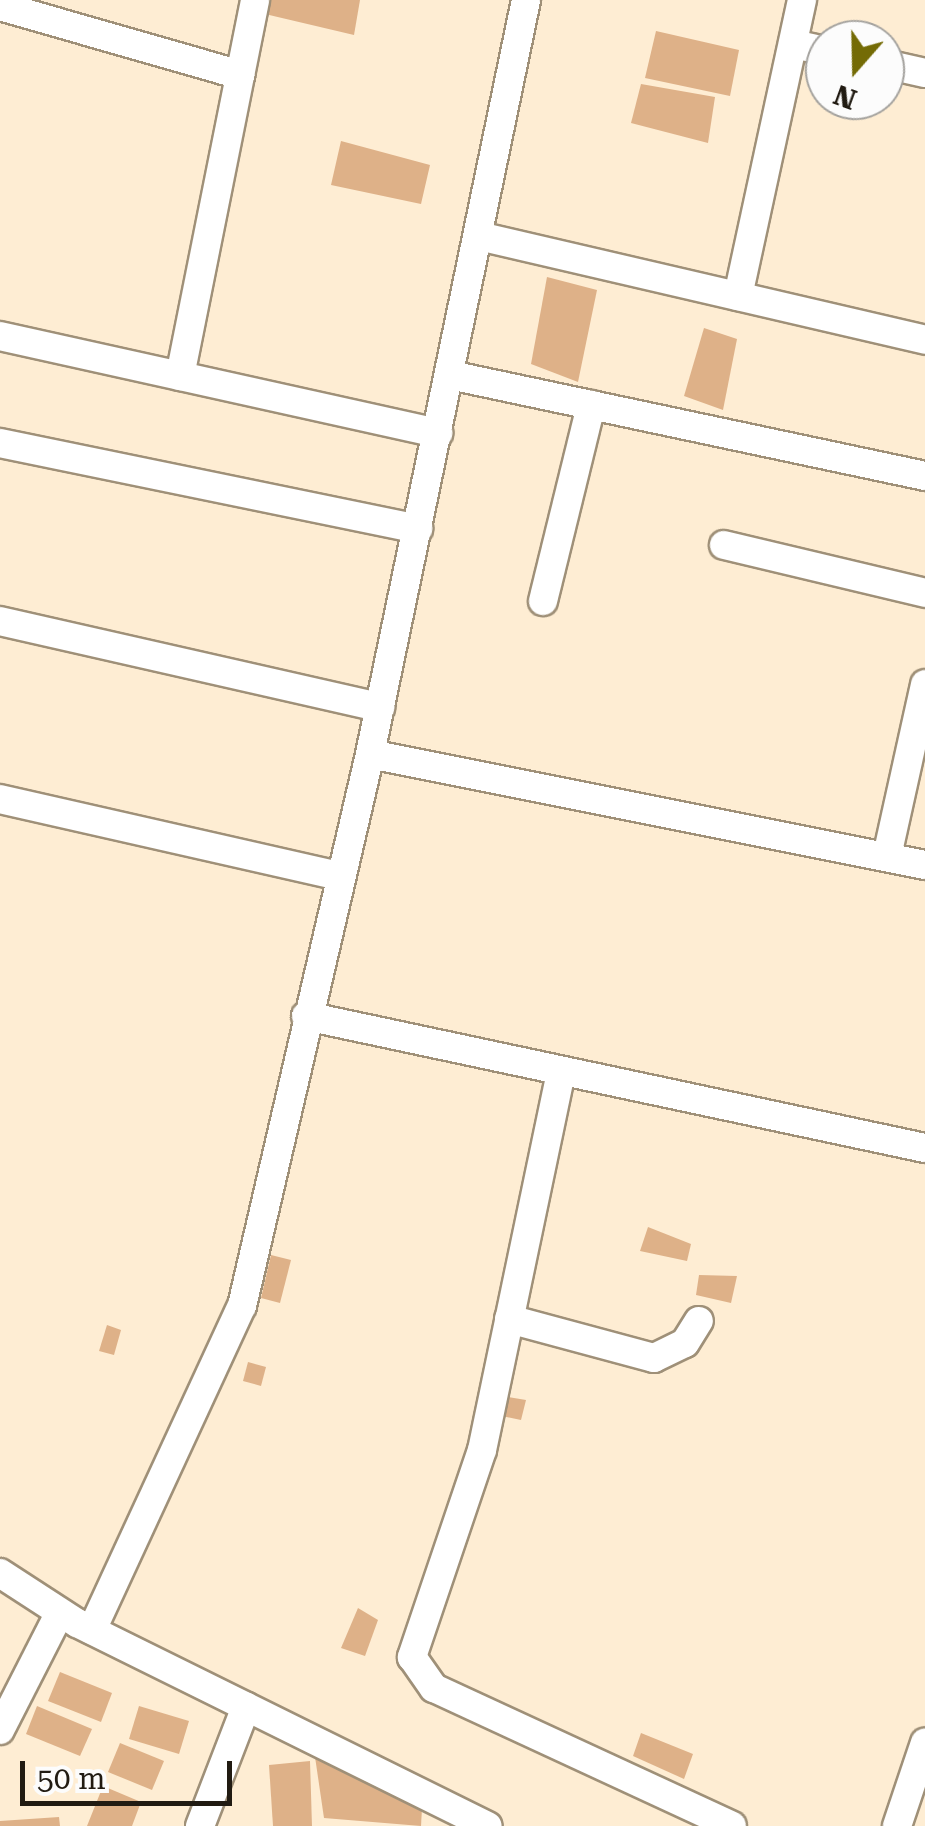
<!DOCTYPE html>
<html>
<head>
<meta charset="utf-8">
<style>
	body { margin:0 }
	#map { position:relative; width:925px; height:1826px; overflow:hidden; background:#feedd3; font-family:"Roboto Serif",serif }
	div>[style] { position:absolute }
	.building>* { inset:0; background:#deb188 }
	.roads { filter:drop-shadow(2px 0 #9f9078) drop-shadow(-2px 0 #9f9078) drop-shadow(0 2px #9f9078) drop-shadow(0 -2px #9f9078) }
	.minor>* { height:28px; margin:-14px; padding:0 14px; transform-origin:14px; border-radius:14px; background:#fff }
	span { translate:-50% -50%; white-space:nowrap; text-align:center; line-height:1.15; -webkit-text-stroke:10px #fcfcfc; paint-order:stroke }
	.north { position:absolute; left:805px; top:20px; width:100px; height:100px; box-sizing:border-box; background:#fcfcfc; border:2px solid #a4a29e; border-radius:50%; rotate:200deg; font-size:28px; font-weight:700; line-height:40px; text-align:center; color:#211b12 }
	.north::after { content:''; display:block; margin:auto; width:35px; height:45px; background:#746b05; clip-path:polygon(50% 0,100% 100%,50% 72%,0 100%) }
	.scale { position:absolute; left:20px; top:1761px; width:212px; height:45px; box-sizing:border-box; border:5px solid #211b12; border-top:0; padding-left:12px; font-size:30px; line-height:35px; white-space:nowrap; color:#211b12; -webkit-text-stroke:8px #fcfcfc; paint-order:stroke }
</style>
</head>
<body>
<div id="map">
	<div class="building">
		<i style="clip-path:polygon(269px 0,360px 0,354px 35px,265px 14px)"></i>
		<i style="clip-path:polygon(656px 31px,739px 50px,730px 96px,645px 78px)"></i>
		<i style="clip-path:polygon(641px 84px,715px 97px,708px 143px,631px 123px)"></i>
		<i style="clip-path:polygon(341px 141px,430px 165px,421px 204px,331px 185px)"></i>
		<i style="clip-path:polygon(547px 277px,597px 290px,578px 382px,531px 364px)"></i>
		<i style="clip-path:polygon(704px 328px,737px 339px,723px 410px,684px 396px)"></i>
		<i style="clip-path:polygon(648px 1227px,691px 1244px,687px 1261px,640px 1251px)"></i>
		<i style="clip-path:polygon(271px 1255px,291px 1260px,280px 1303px,261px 1298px)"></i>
		<i style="clip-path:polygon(699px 1275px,737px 1276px,731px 1303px,696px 1295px)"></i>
		<i style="clip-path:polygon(107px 1325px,121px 1330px,114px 1355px,99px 1351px)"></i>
		<i style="clip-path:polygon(248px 1362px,266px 1367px,261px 1386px,243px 1381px)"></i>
		<i style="clip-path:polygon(501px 1396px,526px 1400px,521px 1420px,497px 1415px)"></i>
		<i style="clip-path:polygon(358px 1608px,378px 1620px,365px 1656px,341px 1648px)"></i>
		<i style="clip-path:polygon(60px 1672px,112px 1693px,101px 1722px,48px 1701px)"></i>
		<i style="clip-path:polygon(37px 1706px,92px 1729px,80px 1756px,26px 1734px)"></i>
		<i style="clip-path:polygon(139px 1706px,189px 1721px,179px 1754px,129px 1739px)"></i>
		<i style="clip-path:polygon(641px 1733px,693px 1754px,684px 1779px,633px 1756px)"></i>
		<i style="clip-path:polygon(120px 1743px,164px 1761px,152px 1790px,108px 1772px)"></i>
		<i style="clip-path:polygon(314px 1750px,422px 1808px,421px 1826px,324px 1818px)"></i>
		<i style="clip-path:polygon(310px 1761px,312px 1826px,273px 1826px,269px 1765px)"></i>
		<i style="clip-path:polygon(103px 1786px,141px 1802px,132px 1826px,87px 1826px)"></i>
		<i style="clip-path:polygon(59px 1817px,60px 1826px,0 1826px,0 1821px)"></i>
	</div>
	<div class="roads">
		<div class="minor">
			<i style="left:0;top:6px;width:250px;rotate:16deg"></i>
			<i style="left:793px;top:44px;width:33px;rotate:12deg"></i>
			<i style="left:885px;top:64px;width:41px;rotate:12.7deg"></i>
			<i style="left:479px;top:236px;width:458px;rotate:13.1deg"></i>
			<i style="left:738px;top:296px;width:303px;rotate:-77.8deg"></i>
			<i style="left:0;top:336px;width:449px;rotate:12.5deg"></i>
			<i style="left:450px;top:375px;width:486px;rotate:12deg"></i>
			<i style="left:180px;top:376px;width:383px;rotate:-78.7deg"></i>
			<i style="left:0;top:443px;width:427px;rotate:11.6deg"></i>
			<i style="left:724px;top:545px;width:207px;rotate:13.4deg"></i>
			<i style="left:543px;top:601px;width:202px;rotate:-76.2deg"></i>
			<i style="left:0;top:621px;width:390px;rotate:12.8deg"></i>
			<i style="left:370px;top:754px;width:566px;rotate:11.31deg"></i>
			<i style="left:0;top:799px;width:349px;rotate:12.8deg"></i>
			<i style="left:887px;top:856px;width:176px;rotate:-77.5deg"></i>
			<i style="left:306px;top:1016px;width:633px;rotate:12.04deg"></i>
			<i style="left:561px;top:1072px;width:386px;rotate:101.8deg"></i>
			<i style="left:482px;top:1450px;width:219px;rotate:108.7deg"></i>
			<i style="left:412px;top:1657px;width:38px;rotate:55deg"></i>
			<i style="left:434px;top:1688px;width:328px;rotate:24.8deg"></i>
			<i style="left:509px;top:1319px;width:150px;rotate:15.1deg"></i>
			<i style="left:654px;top:1358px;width:34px;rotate:-26deg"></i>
			<i style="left:685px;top:1343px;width:26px;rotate:-58deg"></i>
			<i style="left:0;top:1573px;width:92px;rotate:33deg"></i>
			<i style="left:77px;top:1623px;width:458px;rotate:26.3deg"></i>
			<i style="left:92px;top:1630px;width:357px;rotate:-65.2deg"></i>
			<i style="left:242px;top:1306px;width:567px;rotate:-76.94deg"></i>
			<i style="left:370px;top:754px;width:770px;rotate:-78.31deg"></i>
			<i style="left:0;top:1730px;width:130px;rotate:-63deg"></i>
			<i style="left:200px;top:1826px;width:128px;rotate:-68.9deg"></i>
			<i style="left:897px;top:1826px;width:88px;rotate:-71.4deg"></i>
		</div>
	</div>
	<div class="north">N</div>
	<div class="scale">50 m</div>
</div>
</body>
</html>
